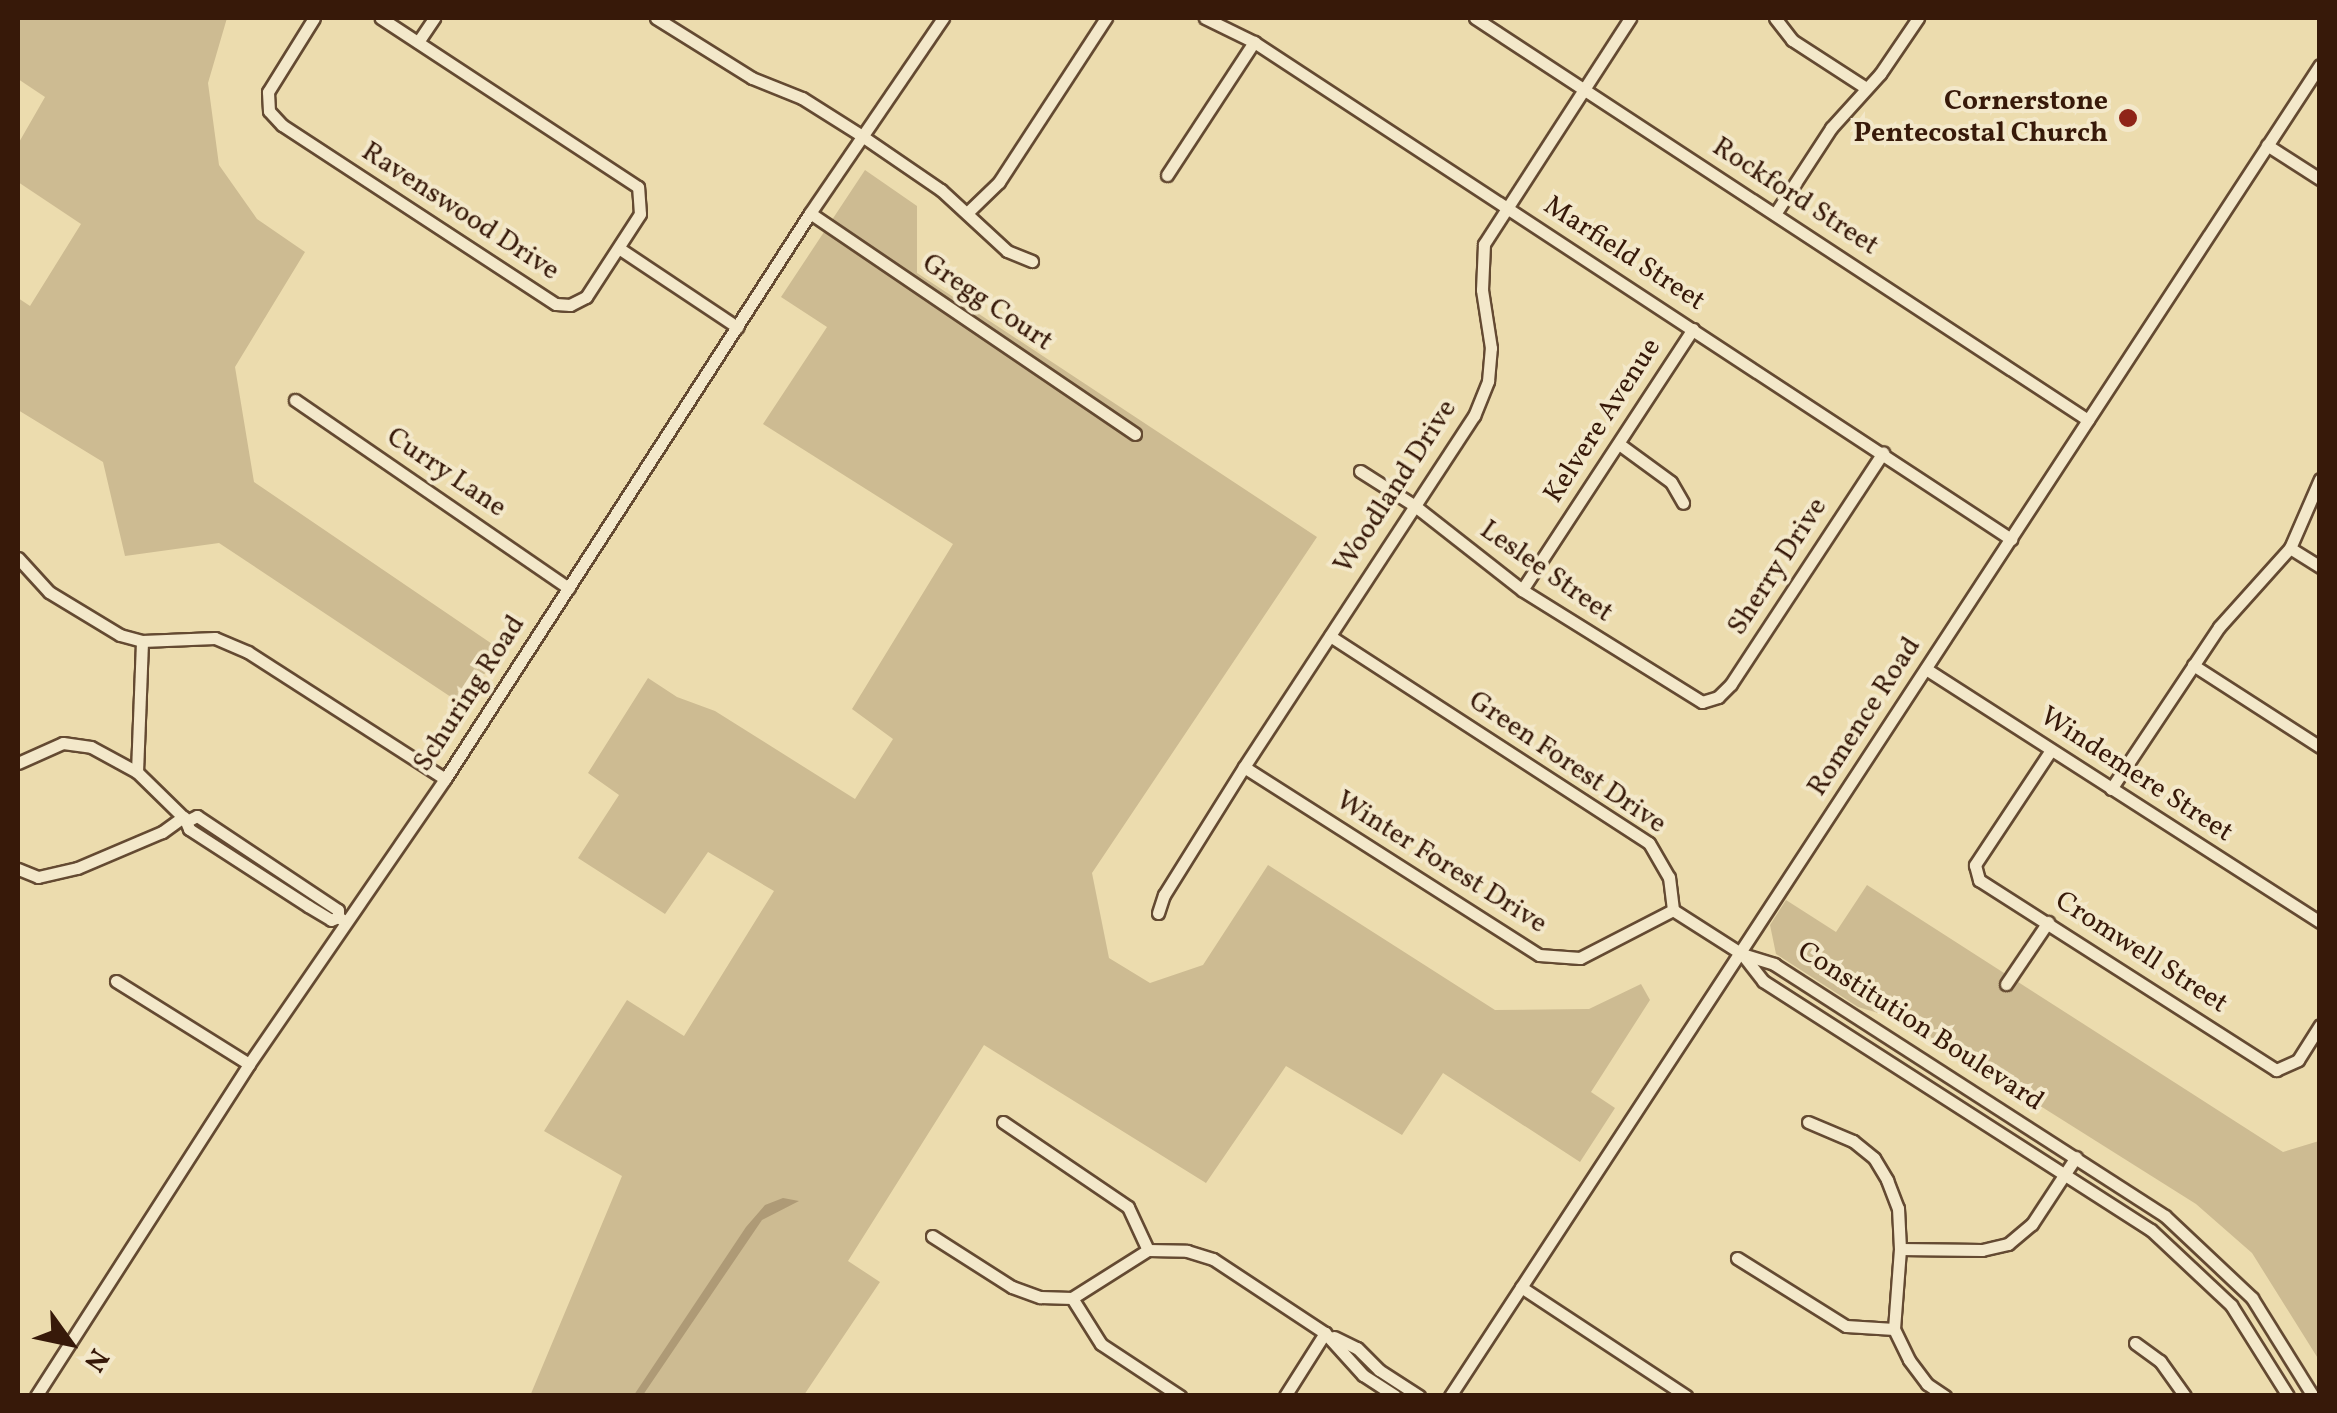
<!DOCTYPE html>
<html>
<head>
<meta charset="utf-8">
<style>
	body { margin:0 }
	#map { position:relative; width:2337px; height:1413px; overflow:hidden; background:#ecdcae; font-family:Vollkorn,serif }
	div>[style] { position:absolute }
	.green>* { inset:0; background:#cdbb92 }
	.water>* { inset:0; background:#ae9a76 }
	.roads { filter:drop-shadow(2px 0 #644a32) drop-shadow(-2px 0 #644a32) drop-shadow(0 2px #644a32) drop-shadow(0 -2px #644a32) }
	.minor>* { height:11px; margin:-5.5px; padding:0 5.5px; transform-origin:5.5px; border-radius:5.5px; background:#f3e8ca }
	.dots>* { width:28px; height:28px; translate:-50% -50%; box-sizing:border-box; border:5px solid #f3e8ca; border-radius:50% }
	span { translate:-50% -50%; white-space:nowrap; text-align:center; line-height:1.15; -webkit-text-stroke:8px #f3e8ca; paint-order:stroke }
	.poi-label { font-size:28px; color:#371909; font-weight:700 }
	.right { translate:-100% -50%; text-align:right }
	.street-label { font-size:28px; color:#371909 }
	.frame { position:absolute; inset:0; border:20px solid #371909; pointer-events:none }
	.north { position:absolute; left:20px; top:1293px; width:100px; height:100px; -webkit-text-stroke:8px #f3e8ca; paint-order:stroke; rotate:123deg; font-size:28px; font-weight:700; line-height:40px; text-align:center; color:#371909 }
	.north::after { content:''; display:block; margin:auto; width:35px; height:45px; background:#371909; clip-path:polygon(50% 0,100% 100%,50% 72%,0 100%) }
</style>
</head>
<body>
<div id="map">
	<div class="green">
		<i style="clip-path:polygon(18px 18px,227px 18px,208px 83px,219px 165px,257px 219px,305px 252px,235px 367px,254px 482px,501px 650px,463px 705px,219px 543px,125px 556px,103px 462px,18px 410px,18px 298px,30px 306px,81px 224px,18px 182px,18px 144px,45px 97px,18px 79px)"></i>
		<i style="clip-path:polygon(865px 170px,917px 206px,917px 273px,1317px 537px,1092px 873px,1109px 958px,1150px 983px,1203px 965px,1268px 865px,1495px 1010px,1589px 1009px,1641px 984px,1650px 1000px,1591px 1092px,1615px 1108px,1580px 1162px,1443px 1073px,1402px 1135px,1286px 1066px,1206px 1183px,984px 1045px,848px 1261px,880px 1282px,804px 1395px,530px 1396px,622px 1176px,544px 1131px,627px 1000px,684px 1036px,774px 891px,708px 852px,665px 914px,578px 858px,619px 795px,588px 773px,648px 678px,677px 697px,715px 711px,855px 799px,893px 739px,852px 709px,953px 544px,763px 424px,827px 327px,781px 297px)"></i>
		<i style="clip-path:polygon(1867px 885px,2283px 1152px,2319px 1141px,2319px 1360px,2252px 1253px,2196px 1204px,1905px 1021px,1858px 1007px,1776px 954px,1770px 925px,1786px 900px,1836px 932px)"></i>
	</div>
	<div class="water">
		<i style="clip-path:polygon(783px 1198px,799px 1201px,762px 1220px,643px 1395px,634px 1395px,746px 1227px,765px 1205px)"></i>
	</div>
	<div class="roads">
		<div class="minor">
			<i style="left:314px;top:18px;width:87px;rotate:121.9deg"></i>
			<i style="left:268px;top:92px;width:19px;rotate:87deg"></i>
			<i style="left:269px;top:111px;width:19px;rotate:47deg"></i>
			<i style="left:282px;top:125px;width:327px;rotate:33.2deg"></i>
			<i style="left:556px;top:304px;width:14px;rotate:4deg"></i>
			<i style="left:570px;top:305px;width:18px;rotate:-27deg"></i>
			<i style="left:586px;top:297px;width:99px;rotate:-57deg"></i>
			<i style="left:640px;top:214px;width:27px;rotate:-94deg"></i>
			<i style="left:638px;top:187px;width:308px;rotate:-146.7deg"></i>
			<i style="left:656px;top:18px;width:113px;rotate:32deg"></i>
			<i style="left:752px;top:78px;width:54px;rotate:21.8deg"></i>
			<i style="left:802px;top:98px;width:71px;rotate:32.3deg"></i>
			<i style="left:862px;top:136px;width:96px;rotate:34.4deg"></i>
			<i style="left:941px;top:190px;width:90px;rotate:42.7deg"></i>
			<i style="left:1007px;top:251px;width:27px;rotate:22deg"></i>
			<i style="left:1205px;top:18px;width:55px;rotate:26.1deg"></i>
			<i style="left:1254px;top:42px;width:906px;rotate:33.29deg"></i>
			<i style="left:1475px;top:18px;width:733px;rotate:33.26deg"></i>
			<i style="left:1775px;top:18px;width:28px;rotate:52deg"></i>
			<i style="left:1792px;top:40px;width:88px;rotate:33deg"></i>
			<i style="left:418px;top:42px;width:29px;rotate:-56deg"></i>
			<i style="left:2267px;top:145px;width:63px;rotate:32.7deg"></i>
			<i style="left:1167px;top:175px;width:159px;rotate:-56.8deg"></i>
			<i style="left:968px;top:212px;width:43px;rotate:-44.1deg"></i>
			<i style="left:999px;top:182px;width:196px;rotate:-56.9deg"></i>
			<i style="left:810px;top:213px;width:393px;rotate:34.2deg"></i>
			<i style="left:1775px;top:214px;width:103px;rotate:-56.9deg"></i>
			<i style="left:1831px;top:128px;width:73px;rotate:-47.8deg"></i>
			<i style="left:1880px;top:74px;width:68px;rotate:-55.8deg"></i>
			<i style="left:620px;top:249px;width:141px;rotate:33.7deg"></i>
			<i style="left:295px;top:400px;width:332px;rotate:34.5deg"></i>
			<i style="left:1619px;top:444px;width:64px;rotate:36.2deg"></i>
			<i style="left:1671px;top:482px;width:24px;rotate:60deg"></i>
			<i style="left:1360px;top:471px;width:65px;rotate:32.5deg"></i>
			<i style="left:1415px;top:506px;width:136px;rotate:38.1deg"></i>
			<i style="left:1522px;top:590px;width:212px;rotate:31.9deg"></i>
			<i style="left:1702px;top:702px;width:17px;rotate:-17deg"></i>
			<i style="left:1718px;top:697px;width:18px;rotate:-45deg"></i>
			<i style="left:1731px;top:684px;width:277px;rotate:-56.7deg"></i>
			<i style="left:2290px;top:548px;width:36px;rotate:32deg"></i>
			<i style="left:18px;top:558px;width:46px;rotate:47.6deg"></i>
			<i style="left:49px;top:592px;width:83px;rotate:31.2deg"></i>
			<i style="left:120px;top:635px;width:23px;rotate:15deg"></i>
			<i style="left:142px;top:641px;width:73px;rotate:-2.4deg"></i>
			<i style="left:215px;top:638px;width:36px;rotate:23deg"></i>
			<i style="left:248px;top:652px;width:234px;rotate:32.8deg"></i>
			<i style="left:1522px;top:590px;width:312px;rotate:-56.8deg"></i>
			<i style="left:1330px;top:636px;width:380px;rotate:33deg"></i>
			<i style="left:1649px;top:843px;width:39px;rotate:60deg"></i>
			<i style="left:1669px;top:877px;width:33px;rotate:83deg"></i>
			<i style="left:1673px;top:910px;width:82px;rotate:32.5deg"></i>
			<i style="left:1742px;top:954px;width:34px;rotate:17deg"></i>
			<i style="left:1774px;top:964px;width:465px;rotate:32.8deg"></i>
			<i style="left:2165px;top:1216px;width:120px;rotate:43.3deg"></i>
			<i style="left:2252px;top:1298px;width:115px;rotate:58.1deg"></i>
			<i style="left:2193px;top:665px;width:151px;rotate:32.8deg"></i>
			<i style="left:1926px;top:669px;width:468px;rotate:32.7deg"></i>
			<i style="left:2051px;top:750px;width:138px;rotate:123.5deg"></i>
			<i style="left:1975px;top:865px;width:16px;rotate:75deg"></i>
			<i style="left:1979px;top:880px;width:353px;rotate:32.6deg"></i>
			<i style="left:2276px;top:1070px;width:24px;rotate:-24deg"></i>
			<i style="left:2298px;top:1060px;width:41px;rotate:-57.8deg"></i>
			<i style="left:18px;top:763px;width:49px;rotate:-24deg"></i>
			<i style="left:63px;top:743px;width:28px;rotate:8deg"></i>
			<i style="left:91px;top:747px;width:52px;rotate:28.5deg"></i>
			<i style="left:137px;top:772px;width:64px;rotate:44.4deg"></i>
			<i style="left:183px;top:817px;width:26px;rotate:144deg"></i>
			<i style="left:162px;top:832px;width:92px;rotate:157deg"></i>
			<i style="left:77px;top:868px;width:40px;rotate:167deg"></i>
			<i style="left:38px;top:877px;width:22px;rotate:-158deg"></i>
			<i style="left:1244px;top:767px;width:350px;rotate:32.5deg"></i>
			<i style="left:1539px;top:955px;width:41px;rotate:4.2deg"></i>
			<i style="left:1580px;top:958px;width:105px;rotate:-27.3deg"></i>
			<i style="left:137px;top:772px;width:131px;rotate:-87.8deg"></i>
			<i style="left:2111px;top:789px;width:195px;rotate:-56.3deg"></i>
			<i style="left:2219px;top:627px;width:106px;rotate:-48.1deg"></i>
			<i style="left:2290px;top:548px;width:75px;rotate:-66.5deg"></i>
			<i style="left:184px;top:817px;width:13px;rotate:67deg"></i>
			<i style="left:189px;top:829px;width:142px;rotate:32.9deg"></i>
			<i style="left:308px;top:906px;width:27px;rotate:31deg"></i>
			<i style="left:331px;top:920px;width:8px;rotate:-23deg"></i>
			<i style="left:189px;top:820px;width:9px;rotate:-27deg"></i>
			<i style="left:197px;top:816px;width:169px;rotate:33.7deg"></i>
			<i style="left:338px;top:910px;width:7px;rotate:90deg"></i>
			<i style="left:338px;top:917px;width:9px;rotate:32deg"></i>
			<i style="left:1158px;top:913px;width:19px;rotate:-72deg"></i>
			<i style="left:1164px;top:895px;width:151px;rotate:-58deg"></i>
			<i style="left:1244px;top:767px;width:420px;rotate:-56.8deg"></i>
			<i style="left:1474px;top:416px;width:38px;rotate:-68deg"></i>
			<i style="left:1488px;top:381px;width:33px;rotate:-85deg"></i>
			<i style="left:1491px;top:348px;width:59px;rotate:-98.8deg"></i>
			<i style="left:1482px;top:290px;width:46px;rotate:-87.5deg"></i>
			<i style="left:1484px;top:244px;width:269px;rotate:-57.1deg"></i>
			<i style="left:1742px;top:954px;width:34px;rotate:52deg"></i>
			<i style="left:1763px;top:981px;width:461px;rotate:32.7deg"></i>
			<i style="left:2151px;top:1230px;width:110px;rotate:43.2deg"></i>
			<i style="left:2231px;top:1305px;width:107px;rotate:57.9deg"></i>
			<i style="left:116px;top:981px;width:157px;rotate:32deg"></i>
			<i style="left:2006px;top:984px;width:75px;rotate:-55.9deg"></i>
			<i style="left:1003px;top:1122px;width:151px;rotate:34.2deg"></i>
			<i style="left:1128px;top:1207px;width:47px;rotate:65.1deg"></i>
			<i style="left:1808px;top:1122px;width:49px;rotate:22.9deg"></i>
			<i style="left:1853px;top:1141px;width:27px;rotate:39deg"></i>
			<i style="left:1874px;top:1158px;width:26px;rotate:59deg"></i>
			<i style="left:1887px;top:1180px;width:30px;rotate:69deg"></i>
			<i style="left:1898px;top:1208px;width:41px;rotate:87.2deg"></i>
			<i style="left:1900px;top:1249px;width:80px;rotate:94.3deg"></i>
			<i style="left:1894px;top:1329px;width:34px;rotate:64deg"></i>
			<i style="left:1909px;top:1360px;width:30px;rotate:53deg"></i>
			<i style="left:1927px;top:1384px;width:22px;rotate:34deg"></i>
			<i style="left:932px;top:1236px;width:95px;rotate:32.5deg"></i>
			<i style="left:1012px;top:1287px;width:30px;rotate:20deg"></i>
			<i style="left:1040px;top:1297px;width:32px;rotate:2deg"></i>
			<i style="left:1072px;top:1298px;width:90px;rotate:-32.3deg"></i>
			<i style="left:1148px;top:1250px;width:39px;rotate:1deg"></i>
			<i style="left:1187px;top:1251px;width:27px;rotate:17deg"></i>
			<i style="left:1213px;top:1259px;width:134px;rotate:33.5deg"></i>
			<i style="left:1325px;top:1333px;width:57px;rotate:47.9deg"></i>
			<i style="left:1363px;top:1375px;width:38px;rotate:33deg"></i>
			<i style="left:1900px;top:1249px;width:82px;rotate:0.7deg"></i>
			<i style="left:1982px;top:1250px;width:27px;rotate:-13deg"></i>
			<i style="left:2008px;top:1244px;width:31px;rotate:-40deg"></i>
			<i style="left:2032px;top:1224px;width:80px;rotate:-56.7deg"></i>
			<i style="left:1737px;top:1258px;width:128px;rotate:32deg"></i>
			<i style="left:1846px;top:1326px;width:48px;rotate:3.6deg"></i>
			<i style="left:1521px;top:1287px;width:198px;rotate:33.4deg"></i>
			<i style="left:1072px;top:1298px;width:54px;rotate:57.8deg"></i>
			<i style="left:1101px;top:1344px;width:95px;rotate:33.4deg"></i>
			<i style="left:1334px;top:1337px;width:25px;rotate:26deg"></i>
			<i style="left:1357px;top:1348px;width:31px;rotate:45deg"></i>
			<i style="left:1379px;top:1370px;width:48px;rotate:33deg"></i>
			<i style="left:2135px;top:1343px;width:31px;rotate:36deg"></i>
			<i style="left:2160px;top:1361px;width:43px;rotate:54.5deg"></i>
			<i style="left:36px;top:1396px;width:394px;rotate:-57.3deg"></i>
			<i style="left:249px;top:1064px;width:346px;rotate:-55.5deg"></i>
			<i style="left:445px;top:779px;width:673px;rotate:-57.18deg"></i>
			<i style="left:810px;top:213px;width:236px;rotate:-55.7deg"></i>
			<i style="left:1285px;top:1396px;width:75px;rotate:-57.6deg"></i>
			<i style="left:1450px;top:1396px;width:1590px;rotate:-56.83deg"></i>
		</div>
	</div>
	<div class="dots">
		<i style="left:2128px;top:118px;background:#8f2418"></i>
	</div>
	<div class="poi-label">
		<span class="right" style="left:2108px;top:118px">Cornerstone<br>Pentecostal Church</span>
	</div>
	<div class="street-label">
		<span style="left:1795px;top:197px;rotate:33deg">Rockford Street</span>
		<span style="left:460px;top:212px;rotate:33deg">Ravenswood Drive</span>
		<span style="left:1624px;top:254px;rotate:33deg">Marfield Street</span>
		<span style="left:987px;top:303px;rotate:34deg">Gregg Court</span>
		<span style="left:1603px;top:421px;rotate:-57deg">Kelvere Avenue</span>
		<span style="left:446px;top:473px;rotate:34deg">Curry Lane</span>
		<span style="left:1396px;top:487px;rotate:-57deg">Woodland Drive</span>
		<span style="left:1778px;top:567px;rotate:-57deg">Sherry Drive</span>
		<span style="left:1546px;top:572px;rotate:35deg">Leslee Street</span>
		<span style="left:470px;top:694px;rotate:-57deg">Schuring Road</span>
		<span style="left:1865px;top:717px;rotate:-57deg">Romence Road</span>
		<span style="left:1567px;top:763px;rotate:34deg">Green Forest Drive</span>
		<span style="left:2136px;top:775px;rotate:33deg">Windemere Street</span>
		<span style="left:1441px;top:863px;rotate:32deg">Winter Forest Drive</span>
		<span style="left:2141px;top:953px;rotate:33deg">Cromwell Street</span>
		<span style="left:1920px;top:1027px;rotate:33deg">Constitution Boulevard</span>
	</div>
	<div class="frame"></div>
	<div class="north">N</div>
</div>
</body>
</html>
